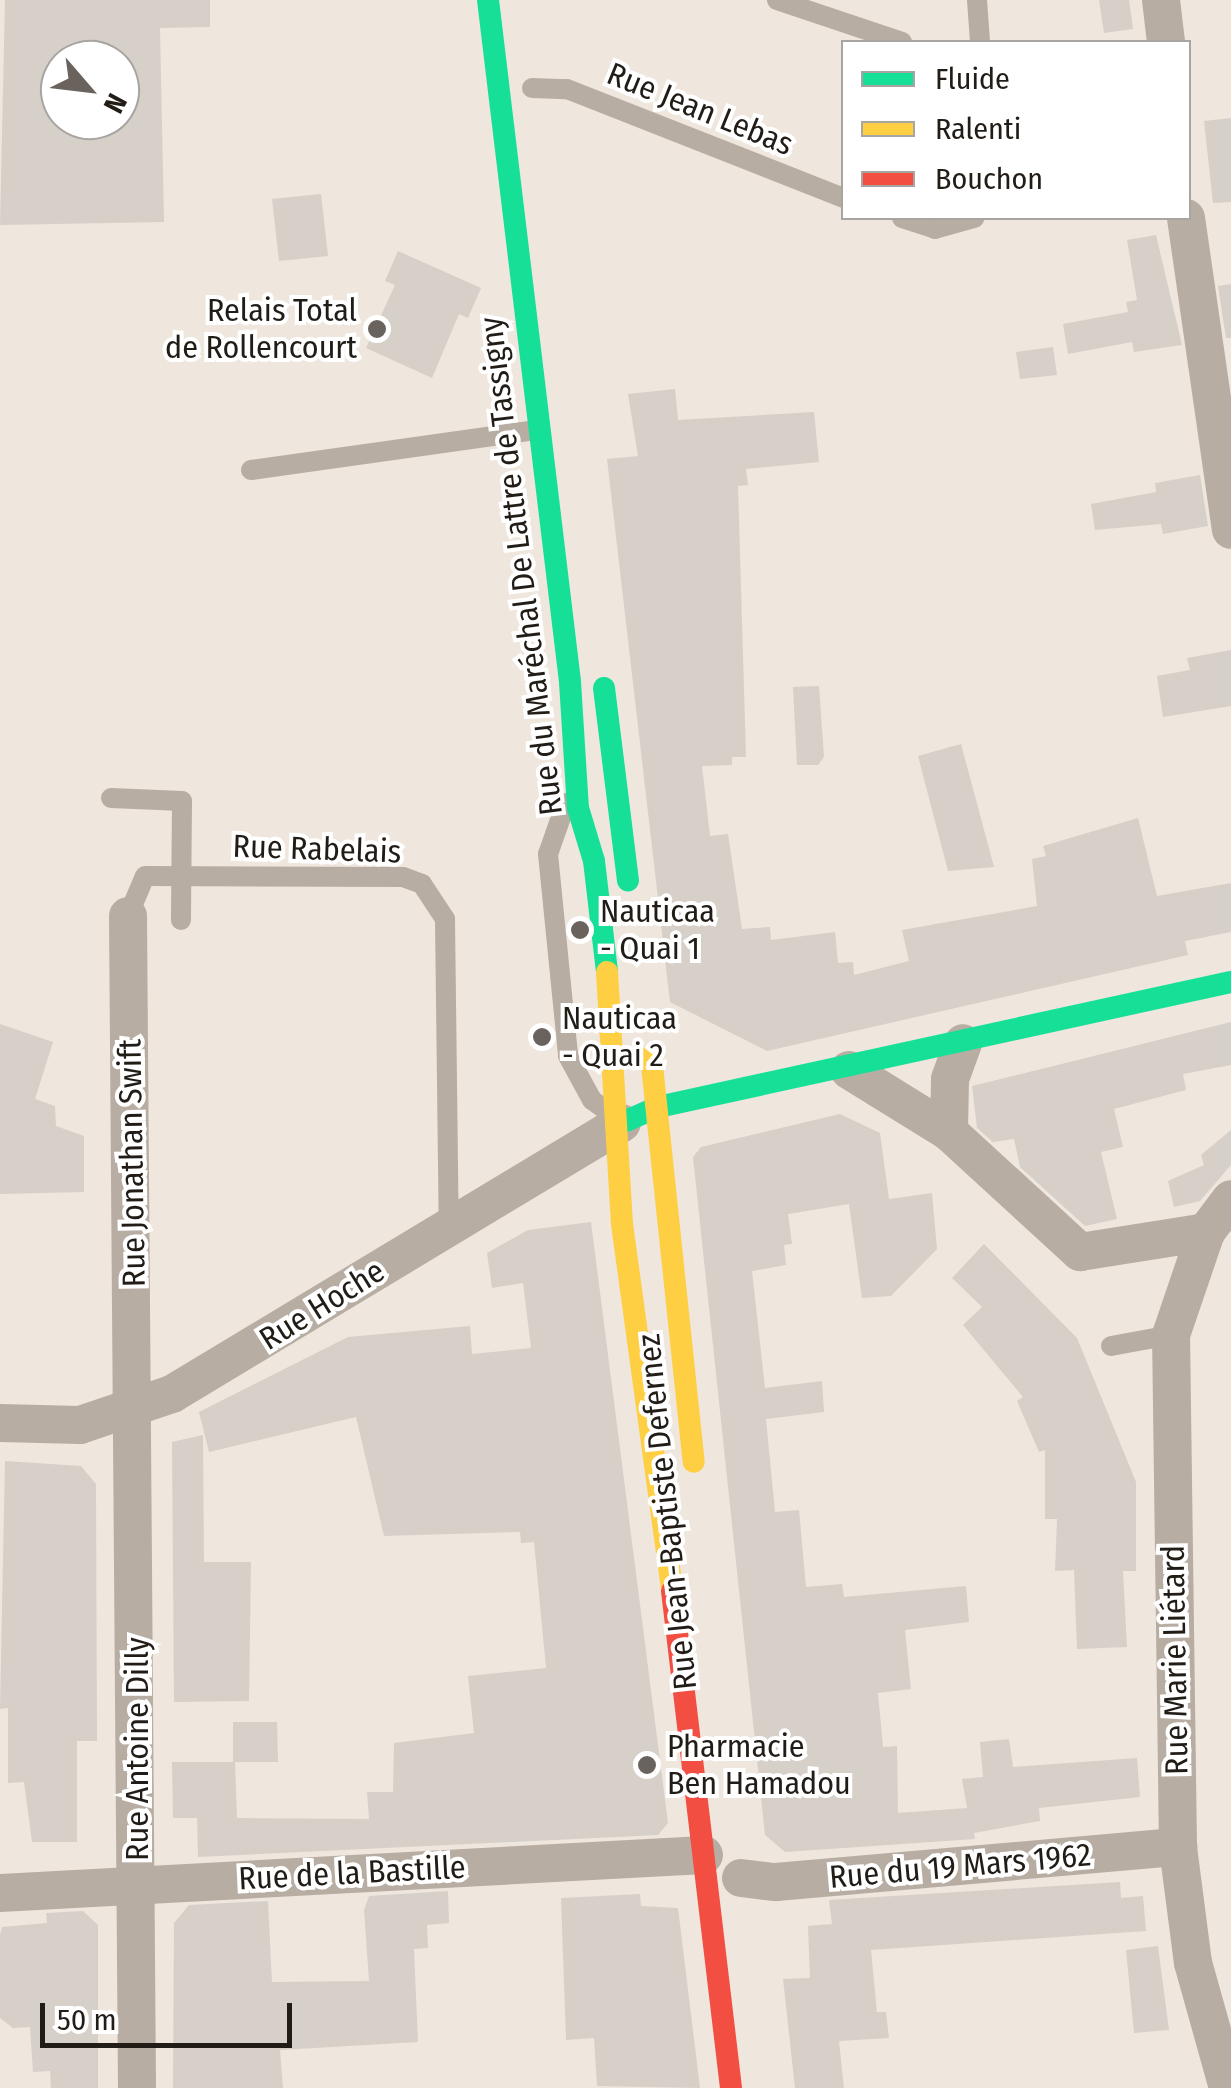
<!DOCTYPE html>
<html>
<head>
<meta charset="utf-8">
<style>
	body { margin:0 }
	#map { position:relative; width:1231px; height:2088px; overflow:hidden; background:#efe6de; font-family:"Fira Sans Condensed",sans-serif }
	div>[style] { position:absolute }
	.building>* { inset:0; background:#d6d0c9 }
	.lane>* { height:20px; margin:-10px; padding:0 10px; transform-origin:10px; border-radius:10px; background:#b8ada3 }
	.street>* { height:38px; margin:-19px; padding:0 19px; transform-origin:19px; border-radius:19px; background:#b8ada3 }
	.fast>* { height:22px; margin:-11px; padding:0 11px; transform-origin:11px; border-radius:11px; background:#16e098 }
	.slow>* { height:22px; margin:-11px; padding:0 11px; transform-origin:11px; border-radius:11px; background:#ffcf43 }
	.jam>* { height:22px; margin:-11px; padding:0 11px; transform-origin:11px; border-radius:11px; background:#f24e42 }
	.dots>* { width:28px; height:28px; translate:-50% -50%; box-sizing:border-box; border:5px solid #fff; border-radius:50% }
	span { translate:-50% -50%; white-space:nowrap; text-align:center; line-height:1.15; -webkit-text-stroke:8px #fff; paint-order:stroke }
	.street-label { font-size:32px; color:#221c17 }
	.poi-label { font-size:32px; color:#221c17 }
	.right { translate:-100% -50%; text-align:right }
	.left { translate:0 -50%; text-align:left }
	.legend { position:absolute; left:841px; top:40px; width:350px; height:180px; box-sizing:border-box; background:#fff; border:2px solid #a7a4a2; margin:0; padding:12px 18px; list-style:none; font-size:30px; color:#221c17 }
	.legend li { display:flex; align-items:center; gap:20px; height:50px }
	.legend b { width:50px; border:2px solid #a7a4a2 }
	.north { position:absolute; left:40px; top:40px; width:100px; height:100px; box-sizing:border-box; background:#fff; border:2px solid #a7a4a2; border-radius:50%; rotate:118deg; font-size:28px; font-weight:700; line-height:40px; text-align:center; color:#221c17 }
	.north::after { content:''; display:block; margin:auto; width:35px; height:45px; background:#6a635d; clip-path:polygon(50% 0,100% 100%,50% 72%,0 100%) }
	.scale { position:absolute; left:40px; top:2003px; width:252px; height:45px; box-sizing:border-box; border:5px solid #221c17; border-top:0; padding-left:12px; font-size:30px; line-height:35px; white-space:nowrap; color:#221c17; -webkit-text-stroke:8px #fff; paint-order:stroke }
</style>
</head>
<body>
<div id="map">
	<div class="building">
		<i style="clip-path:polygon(evenodd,5px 0,210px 0,210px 27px,160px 28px,164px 222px,0 225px,5px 0,60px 60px,120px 60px,120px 120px,60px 120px,60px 60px)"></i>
		<i style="clip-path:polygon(1099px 0,1129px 0,1133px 29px,1104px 33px)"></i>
		<i style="clip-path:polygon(1231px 118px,1231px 202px,1213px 203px,1204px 121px)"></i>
		<i style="clip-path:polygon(321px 194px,328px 256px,279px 261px,272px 199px)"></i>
		<i style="clip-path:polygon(1156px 235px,1182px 345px,1134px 352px,1132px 342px,1068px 354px,1063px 324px,1128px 312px,1126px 302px,1137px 300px,1127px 240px)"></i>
		<i style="clip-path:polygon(398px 251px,481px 288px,468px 318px,459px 314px,432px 378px,366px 348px,395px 285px,385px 281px)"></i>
		<i style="clip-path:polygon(1231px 284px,1231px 338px,1226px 338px,1218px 286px)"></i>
		<i style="clip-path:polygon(1053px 347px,1057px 375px,1020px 379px,1016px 352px)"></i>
		<i style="clip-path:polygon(675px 389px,678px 420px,814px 412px,819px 462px,746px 469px,748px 485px,738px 486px,746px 757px,732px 757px,732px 765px,702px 766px,710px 836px,728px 834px,742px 929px,770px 927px,771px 940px,835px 932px,838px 963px,853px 962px,854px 975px,909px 961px,902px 930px,1037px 906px,1032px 859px,1046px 856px,1043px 846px,1138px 818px,1157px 896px,1231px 883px,1231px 932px,1185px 941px,1188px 955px,767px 1051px,670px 1002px,607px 459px,638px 456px,628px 394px)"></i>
		<i style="clip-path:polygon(1200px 475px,1208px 526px,1163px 534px,1161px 524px,1095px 530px,1091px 504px,1156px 492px,1155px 483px)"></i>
		<i style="clip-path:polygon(1231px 650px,1231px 706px,1163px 717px,1157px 676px,1190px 670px,1187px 658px)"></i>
		<i style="clip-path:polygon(819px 686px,824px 757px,818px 765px,797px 765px,793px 687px)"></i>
		<i style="clip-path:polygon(961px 744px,994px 867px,948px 871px,918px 756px)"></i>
		<i style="clip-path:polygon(1231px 1022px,1231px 1065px,1183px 1074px,1186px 1090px,1114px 1109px,1123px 1147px,1101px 1152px,1117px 1219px,1085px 1226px,1020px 1167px,1014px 1139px,993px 1142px,977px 1128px,972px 1086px)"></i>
		<i style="clip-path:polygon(0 1024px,53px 1042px,35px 1099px,55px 1106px,56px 1126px,84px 1136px,84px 1192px,0 1194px)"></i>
		<i style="clip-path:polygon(840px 1114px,880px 1133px,889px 1199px,932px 1193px,937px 1249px,891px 1296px,862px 1298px,849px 1204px,788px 1214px,792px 1244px,784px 1245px,786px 1265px,752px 1271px,765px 1388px,822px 1381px,824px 1412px,766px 1419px,775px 1512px,799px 1510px,806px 1587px,842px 1584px,844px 1597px,966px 1586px,969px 1622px,905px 1630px,911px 1689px,878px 1693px,883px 1747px,897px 1746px,898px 1813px,967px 1808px,962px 1779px,983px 1777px,980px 1742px,1009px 1739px,1013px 1767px,1137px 1758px,1140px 1797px,1039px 1808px,1040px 1821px,974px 1833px,975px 1839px,785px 1852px,765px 1835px,693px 1157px,701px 1147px)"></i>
		<i style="clip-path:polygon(1231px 1130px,1231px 1165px,1200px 1201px,1174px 1207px,1168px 1181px,1204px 1165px,1201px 1155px)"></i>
		<i style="clip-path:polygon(591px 1222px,668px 1823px,658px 1835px,198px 1857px,197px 1818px,173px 1818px,172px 1762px,233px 1762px,233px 1722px,277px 1722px,278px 1762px,235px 1762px,237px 1818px,369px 1819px,367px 1792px,393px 1792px,394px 1743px,474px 1733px,468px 1676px,546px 1668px,534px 1542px,521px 1543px,520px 1532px,384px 1536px,356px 1417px,209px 1452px,199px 1412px,348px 1337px,470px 1326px,472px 1354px,531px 1348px,523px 1283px,492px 1288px,487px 1253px,528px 1230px)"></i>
		<i style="clip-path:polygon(984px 1244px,1077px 1338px,1136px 1482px,1136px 1571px,1123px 1571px,1127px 1647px,1077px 1649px,1074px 1570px,1055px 1571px,1057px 1519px,1045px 1519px,1045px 1450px,1039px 1452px,1017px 1401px,1023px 1397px,963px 1325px,982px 1307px,952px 1278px)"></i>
		<i style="clip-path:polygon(203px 1435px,204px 1562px,251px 1562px,249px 1701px,174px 1702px,172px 1442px)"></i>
		<i style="clip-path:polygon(5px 1461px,81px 1466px,96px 1484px,97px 1741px,77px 1741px,77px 1842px,32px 1842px,24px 1782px,8px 1783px,8px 1708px,0 1709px)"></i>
		<i style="clip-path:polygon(1120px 1882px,1121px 1898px,1143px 1896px,1146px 1931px,871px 1950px,877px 2012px,886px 2012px,889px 2038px,839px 2041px,844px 2088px,795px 2088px,783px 1979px,810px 1978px,808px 1926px,832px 1924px,829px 1900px)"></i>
		<i style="clip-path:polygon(448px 1891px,449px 1923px,427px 1925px,428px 1948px,414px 1949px,418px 2042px,280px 2050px,283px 2088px,173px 2088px,174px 1923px,189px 1905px,268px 1901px,272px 1982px,369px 1981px,364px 1910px,369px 1896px)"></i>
		<i style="clip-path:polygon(640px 1894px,641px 1906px,678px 1908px,700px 2088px,597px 2086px,594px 2038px,566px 2040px,561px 1898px)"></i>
		<i style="clip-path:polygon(83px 1911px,98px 1925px,98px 2088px,51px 2088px,50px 2071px,33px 2072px,30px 2027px,13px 2028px,0 2018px,0 1935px,2px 1927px,47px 1923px,46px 1913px)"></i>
		<i style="clip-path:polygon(1158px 1946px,1169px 2030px,1134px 2033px,1126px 1950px)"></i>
	</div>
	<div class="lane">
		<i style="left:777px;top:0;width:132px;rotate:18.6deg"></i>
		<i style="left:977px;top:0;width:42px;rotate:85.9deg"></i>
		<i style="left:532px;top:88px;width:35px;rotate:2deg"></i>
		<i style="left:567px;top:89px;width:298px;rotate:21.5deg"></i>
		<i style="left:902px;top:218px;width:35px;rotate:18deg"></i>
		<i style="left:935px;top:229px;width:41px;rotate:-15.8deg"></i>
		<i style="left:251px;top:470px;width:289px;rotate:-8deg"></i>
		<i style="left:111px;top:798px;width:71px;rotate:2.4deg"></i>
		<i style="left:182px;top:801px;width:119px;rotate:90.5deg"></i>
		<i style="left:566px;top:803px;width:54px;rotate:109.4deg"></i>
		<i style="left:548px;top:854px;width:203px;rotate:84.3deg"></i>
		<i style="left:568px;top:1056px;width:50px;rotate:61.4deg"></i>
		<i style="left:592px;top:1100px;width:19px;rotate:36deg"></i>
		<i style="left:128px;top:916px;width:43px;rotate:-67deg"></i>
		<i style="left:145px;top:876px;width:258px;rotate:0.2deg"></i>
		<i style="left:403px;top:877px;width:20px;rotate:20deg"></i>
		<i style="left:422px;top:884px;width:42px;rotate:56.7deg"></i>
		<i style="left:445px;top:919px;width:306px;rotate:89.3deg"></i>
		<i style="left:1111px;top:1346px;width:61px;rotate:-10.4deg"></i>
	</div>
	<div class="street">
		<i style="left:1161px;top:0;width:42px;rotate:83.2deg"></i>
		<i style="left:1186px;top:218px;width:315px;rotate:81.8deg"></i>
		<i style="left:128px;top:916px;width:1172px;rotate:89.56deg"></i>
		<i style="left:849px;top:1070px;width:118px;rotate:31.8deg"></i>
		<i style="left:949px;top:1132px;width:178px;rotate:42.5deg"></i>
		<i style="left:1080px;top:1252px;width:128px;rotate:-9deg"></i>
		<i style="left:949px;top:1132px;width:53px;rotate:-88.9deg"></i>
		<i style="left:950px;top:1079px;width:38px;rotate:-70deg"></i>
		<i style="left:0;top:1423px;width:80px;rotate:1.4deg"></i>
		<i style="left:80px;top:1425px;width:97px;rotate:-18.6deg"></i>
		<i style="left:172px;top:1394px;width:525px;rotate:-31.06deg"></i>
		<i style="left:741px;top:1878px;width:35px;rotate:7deg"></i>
		<i style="left:776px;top:1882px;width:404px;rotate:-5deg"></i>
		<i style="left:0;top:1893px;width:705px;rotate:-3.09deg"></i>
		<i style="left:1228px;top:2088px;width:130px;rotate:-105.6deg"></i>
		<i style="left:1193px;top:1963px;width:117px;rotate:-97.4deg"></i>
		<i style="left:1178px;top:1847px;width:512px;rotate:-90.78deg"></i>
		<i style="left:1171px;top:1335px;width:109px;rotate:-71.2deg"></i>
		<i style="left:1206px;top:1232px;width:41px;rotate:-52.9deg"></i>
	</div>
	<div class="fast">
		<i style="left:488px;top:0;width:687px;rotate:83.14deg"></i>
		<i style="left:570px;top:682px;width:126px;rotate:86.4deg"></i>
		<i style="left:578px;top:808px;width:55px;rotate:73.2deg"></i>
		<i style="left:594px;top:861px;width:112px;rotate:83.3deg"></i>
		<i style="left:604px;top:688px;width:194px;rotate:82.9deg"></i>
		<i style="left:626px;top:1121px;width:35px;rotate:-24deg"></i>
		<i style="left:658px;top:1107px;width:586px;rotate:-12.31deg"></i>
	</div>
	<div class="slow">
		<i style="left:607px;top:972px;width:252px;rotate:86.6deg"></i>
		<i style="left:622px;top:1224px;width:370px;rotate:82.2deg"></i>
		<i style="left:651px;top:1056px;width:408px;rotate:84deg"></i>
	</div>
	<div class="jam">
		<i style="left:672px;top:1591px;width:500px;rotate:83.23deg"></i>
	</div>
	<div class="dots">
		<i style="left:377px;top:329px;background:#6a635d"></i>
		<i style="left:580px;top:930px;background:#6a635d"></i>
		<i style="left:542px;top:1037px;background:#6a635d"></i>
		<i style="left:647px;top:1765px;background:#6a635d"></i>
	</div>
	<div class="street-label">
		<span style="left:700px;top:109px;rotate:22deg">Rue Jean Lebas</span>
		<span style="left:521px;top:566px;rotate:-97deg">Rue du Maréchal De Lattre de Tassigny</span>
		<span style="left:317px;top:849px;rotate:2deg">Rue Rabelais</span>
		<span style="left:132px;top:1163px;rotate:-91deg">Rue Jonathan Swift</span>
		<span style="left:322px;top:1305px;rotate:-32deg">Rue Hoche</span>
		<span style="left:667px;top:1512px;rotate:-96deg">Rue Jean-Baptiste Defernez</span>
		<span style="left:1175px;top:1660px;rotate:-91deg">Rue Marie Liétard</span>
		<span style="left:137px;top:1749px;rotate:-90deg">Rue Antoine Dilly</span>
		<span style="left:960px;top:1866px;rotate:-5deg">Rue du 19 Mars 1962</span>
		<span style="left:352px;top:1873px;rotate:-3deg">Rue de la Bastille</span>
	</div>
	<div class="poi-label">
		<span class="right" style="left:357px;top:329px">Relais Total<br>de Rollencourt</span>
		<span class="left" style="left:600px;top:930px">Nauticaa<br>- Quai 1</span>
		<span class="left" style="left:562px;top:1037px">Nauticaa<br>- Quai 2</span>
		<span class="left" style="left:667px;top:1765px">Pharmacie<br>Ben Hamadou</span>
	</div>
	<ul class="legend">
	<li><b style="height:12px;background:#16e098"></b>Fluide</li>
	<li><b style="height:12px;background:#ffcf43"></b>Ralenti</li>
	<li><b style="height:12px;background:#f24e42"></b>Bouchon</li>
	</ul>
	<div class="north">N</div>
	<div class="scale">50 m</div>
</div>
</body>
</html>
